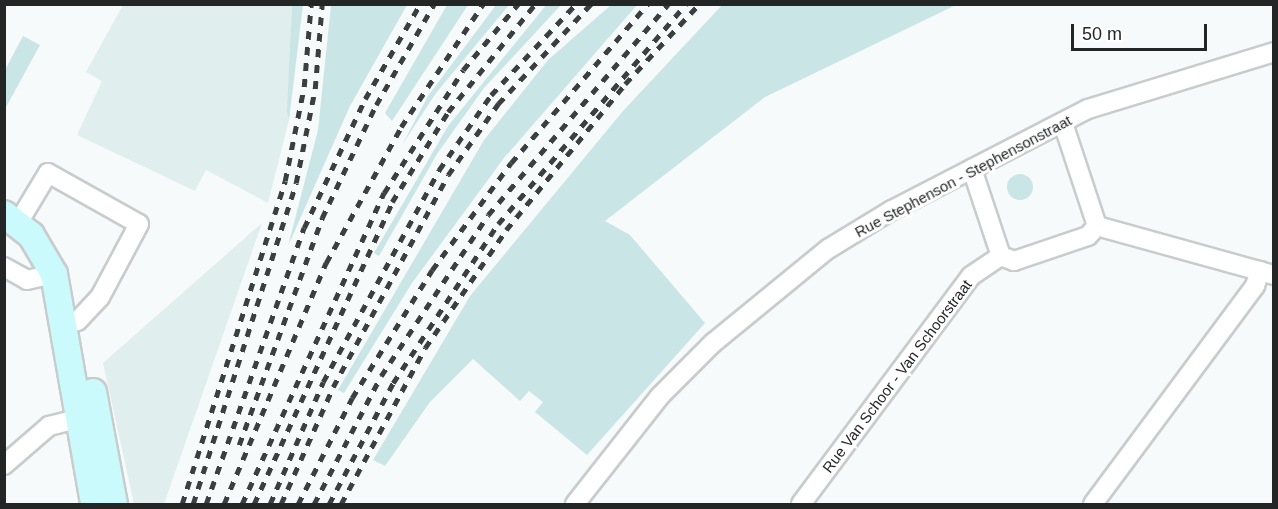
<!DOCTYPE html>
<html>
<head>
<meta charset="utf-8">
<style>
	body { margin:0 }
	#map { position:relative; width:1278px; height:509px; overflow:hidden; background:#f6fafa; font-family:Arial,sans-serif }
	div>[style] { position:absolute }
	.built>* { inset:0; background:#e0eeee }
	.green>* { inset:0; background:#cae5e6 }
	.round { border-radius:50% }
	.roads { filter:drop-shadow(2px 0 #c8cccc) drop-shadow(-2px 0 #c8cccc) drop-shadow(0 2px #c8cccc) drop-shadow(0 -2px #c8cccc) }
	.street>* { height:18px; margin:-9px; padding:0 9px; transform-origin:9px; border-radius:9px; background:#fff }
	.secondary>* { height:26px; margin:-13px; padding:0 13px; transform-origin:13px; border-radius:13px; background:#cafafb }
	.rail>* { height:4.5px; margin-top:-2.25px; transform-origin:0; background:repeating-linear-gradient(90deg,#3c3f3f 0 8px,transparent 0 16px) }
	span { translate:-50% -50%; white-space:nowrap; text-align:center; line-height:1.15; -webkit-text-stroke:6px #fff; paint-order:stroke }
	.street-label { font-size:15px; color:#242626 }
	.frame { position:absolute; inset:0; border:6px solid #242626; pointer-events:none }
	.scale { position:absolute; left:1071px; top:24px; width:136px; height:27px; box-sizing:border-box; border:3px solid #242626; border-top:0; padding-left:8px; font-size:18px; line-height:21px; white-space:nowrap; color:#242626; -webkit-text-stroke:4px #fff; paint-order:stroke }
</style>
</head>
<body>
<div id="map">
	<div class="built">
		<i style="clip-path:polygon(123px 5px,292px 5px,289px 120px,268px 203px,206px 170px,195px 191px,77px 135px,102px 81px,86px 72px)"></i>
		<i style="clip-path:polygon(262px 223px,164px 504px,134px 504px,103px 363px)"></i>
	</div>
	<div class="green">
		<i style="clip-path:polygon(547px 4px,561px 5px,484px 88px,437px 154px,379px 256px,374px 253px,448px 126px)"></i>
		<i style="clip-path:polygon(723px 4px,956px 5px,765px 97px,605px 221px,630px 235px,705px 323px,587px 455px,535px 412px,543px 402px,529px 391px,520px 401px,473px 359px,430px 402px,385px 466px,373px 460px,470px 296px,623px 111px)"></i>
		<i style="clip-path:polygon(292px 5px,303px 5px,289px 120px,287px 111px)"></i>
		<i style="clip-path:polygon(331px 5px,407px 5px,350px 106px,288px 246px,318px 130px)"></i>
		<i style="clip-path:polygon(447px 5px,468px 5px,392px 121px,385px 113px)"></i>
		<i style="clip-path:polygon(496px 5px,509px 5px,436px 93px,402px 145px,428px 96px)"></i>
		<i style="clip-path:polygon(611px 5px,637px 5px,504px 158px,412px 283px,344px 393px,338px 390px,484px 140px,548px 60px)"></i>
		<i style="clip-path:polygon(23px 36px,40px 45px,5px 109px,5px 70px)"></i>
		<i class="round" style="left:1007px;top:174px;width:26px;height:26px"></i>
	</div>
	<div class="roads">
		<div class="street">
			<i style="left:972px;top:169px;width:92px;rotate:71.6deg"></i>
			<i style="left:18px;top:223px;width:58px;rotate:-59deg"></i>
			<i style="left:48px;top:173px;width:104px;rotate:29.3deg"></i>
			<i style="left:139px;top:224px;width:83px;rotate:118.1deg"></i>
			<i style="left:100px;top:297px;width:33px;rotate:133deg"></i>
			<i style="left:1097px;top:226px;width:184px;rotate:15.5deg"></i>
			<i style="left:1001px;top:256px;width:14px;rotate:21deg"></i>
			<i style="left:1014px;top:261px;width:78px;rotate:-18.7deg"></i>
			<i style="left:1088px;top:236px;width:13px;rotate:-48deg"></i>
			<i style="left:1097px;top:226px;width:108px;rotate:-108.3deg"></i>
			<i style="left:4px;top:267px;width:26px;rotate:29deg"></i>
			<i style="left:27px;top:280px;width:28px;rotate:-13deg"></i>
			<i style="left:4px;top:465px;width:60px;rotate:-40.9deg"></i>
			<i style="left:49px;top:426px;width:33px;rotate:-14deg"></i>
			<i style="left:575px;top:504px;width:137px;rotate:-51.8deg"></i>
			<i style="left:660px;top:396px;width:75px;rotate:-45deg"></i>
			<i style="left:713px;top:343px;width:149px;rotate:-39.3deg"></i>
			<i style="left:828px;top:249px;width:75px;rotate:-31.4deg"></i>
			<i style="left:892px;top:210px;width:220px;rotate:-27.3deg"></i>
			<i style="left:1088px;top:109px;width:195px;rotate:-17deg"></i>
			<i style="left:801px;top:504px;width:284px;rotate:-53.3deg"></i>
			<i style="left:971px;top:276px;width:36px;rotate:-34deg"></i>
			<i style="left:1093px;top:504px;width:272px;rotate:-53.4deg"></i>
			<i style="left:1255px;top:286px;width:16px;rotate:-72deg"></i>
		</div>
		<div class="secondary">
			<i style="left:4px;top:214px;width:34px;rotate:38deg"></i>
			<i style="left:31px;top:235px;width:45px;rotate:59.5deg"></i>
			<i style="left:54px;top:274px;width:233px;rotate:80.1deg"></i>
			<i style="left:93px;top:392px;width:114px;rotate:79.4deg"></i>
		</div>
	</div>
	<div class="rail">
		<i style="left:239px;top:445px;width:242px;rotate:-69.9deg"></i>
		<i style="left:322px;top:218px;width:125px;rotate:-64.5deg"></i>
		<i style="left:376px;top:105px;width:116px;rotate:-60.1deg"></i>
		<i style="left:182px;top:504px;width:339px;rotate:-72.3deg"></i>
		<i style="left:285px;top:181px;width:96px;rotate:-78.6deg"></i>
		<i style="left:304px;top:87px;width:83px;rotate:-85.2deg"></i>
		<i style="left:193px;top:504px;width:337px;rotate:-72.2deg"></i>
		<i style="left:296px;top:183px;width:96px;rotate:-78.6deg"></i>
		<i style="left:315px;top:89px;width:85px;rotate:-85.3deg"></i>
		<i style="left:206px;top:504px;width:293px;rotate:-70.5deg"></i>
		<i style="left:304px;top:228px;width:143px;rotate:-64.7deg"></i>
		<i style="left:365px;top:99px;width:110px;rotate:-59.9deg"></i>
		<i style="left:224px;top:504px;width:262px;rotate:-67.1deg"></i>
		<i style="left:326px;top:263px;width:155px;rotate:-61.1deg"></i>
		<i style="left:401px;top:127px;width:148px;rotate:-56.3deg"></i>
		<i style="left:242px;top:504px;width:342px;rotate:-65.5deg"></i>
		<i style="left:384px;top:193px;width:146px;rotate:-57.3deg"></i>
		<i style="left:463px;top:70px;width:86px;rotate:-50.2deg"></i>
		<i style="left:254px;top:504px;width:332px;rotate:-65.4deg"></i>
		<i style="left:392px;top:202px;width:106px;rotate:-58.1deg"></i>
		<i style="left:448px;top:112px;width:139px;rotate:-51.1deg"></i>
		<i style="left:270px;top:504px;width:133px;rotate:-66.5deg"></i>
		<i style="left:323px;top:382px;width:242px;rotate:-61.3deg"></i>
		<i style="left:439px;top:170px;width:91px;rotate:-55.3deg"></i>
		<i style="left:491px;top:95px;width:125px;rotate:-47deg"></i>
		<i style="left:281px;top:504px;width:128px;rotate:-66deg"></i>
		<i style="left:333px;top:387px;width:241px;rotate:-61.5deg"></i>
		<i style="left:448px;top:175px;width:87px;rotate:-54.8deg"></i>
		<i style="left:498px;top:104px;width:137px;rotate:-47.1deg"></i>
		<i style="left:298px;top:504px;width:119px;rotate:-63deg"></i>
		<i style="left:352px;top:398px;width:151px;rotate:-58deg"></i>
		<i style="left:432px;top:270px;width:133px;rotate:-53.6deg"></i>
		<i style="left:511px;top:163px;width:210px;rotate:-49.3deg"></i>
		<i style="left:314px;top:504px;width:144px;rotate:-62.4deg"></i>
		<i style="left:381px;top:376px;width:193px;rotate:-56.4deg"></i>
		<i style="left:488px;top:215px;width:277px;rotate:-49.5deg"></i>
		<i style="left:329px;top:504px;width:137px;rotate:-62.1deg"></i>
		<i style="left:393px;top:383px;width:191px;rotate:-56.6deg"></i>
		<i style="left:498px;top:224px;width:289px;rotate:-49.5deg"></i>
		<i style="left:341px;top:504px;width:177px;rotate:-61.7deg"></i>
		<i style="left:425px;top:348px;width:143px;rotate:-55.5deg"></i>
		<i style="left:506px;top:230px;width:188px;rotate:-50.8deg"></i>
		<i style="left:625px;top:84px;width:109px;rotate:-47.2deg"></i>
	</div>
	<div class="street-label">
		<span style="left:963px;top:176px;rotate:-28deg">Rue Stephenson - Stephensonstraat</span>
		<span style="left:897px;top:376px;rotate:-53deg">Rue Van Schoor - Van Schoorstraat</span>
	</div>
	<div class="frame"></div>
	<div class="scale">50 m</div>
</div>
</body>
</html>
